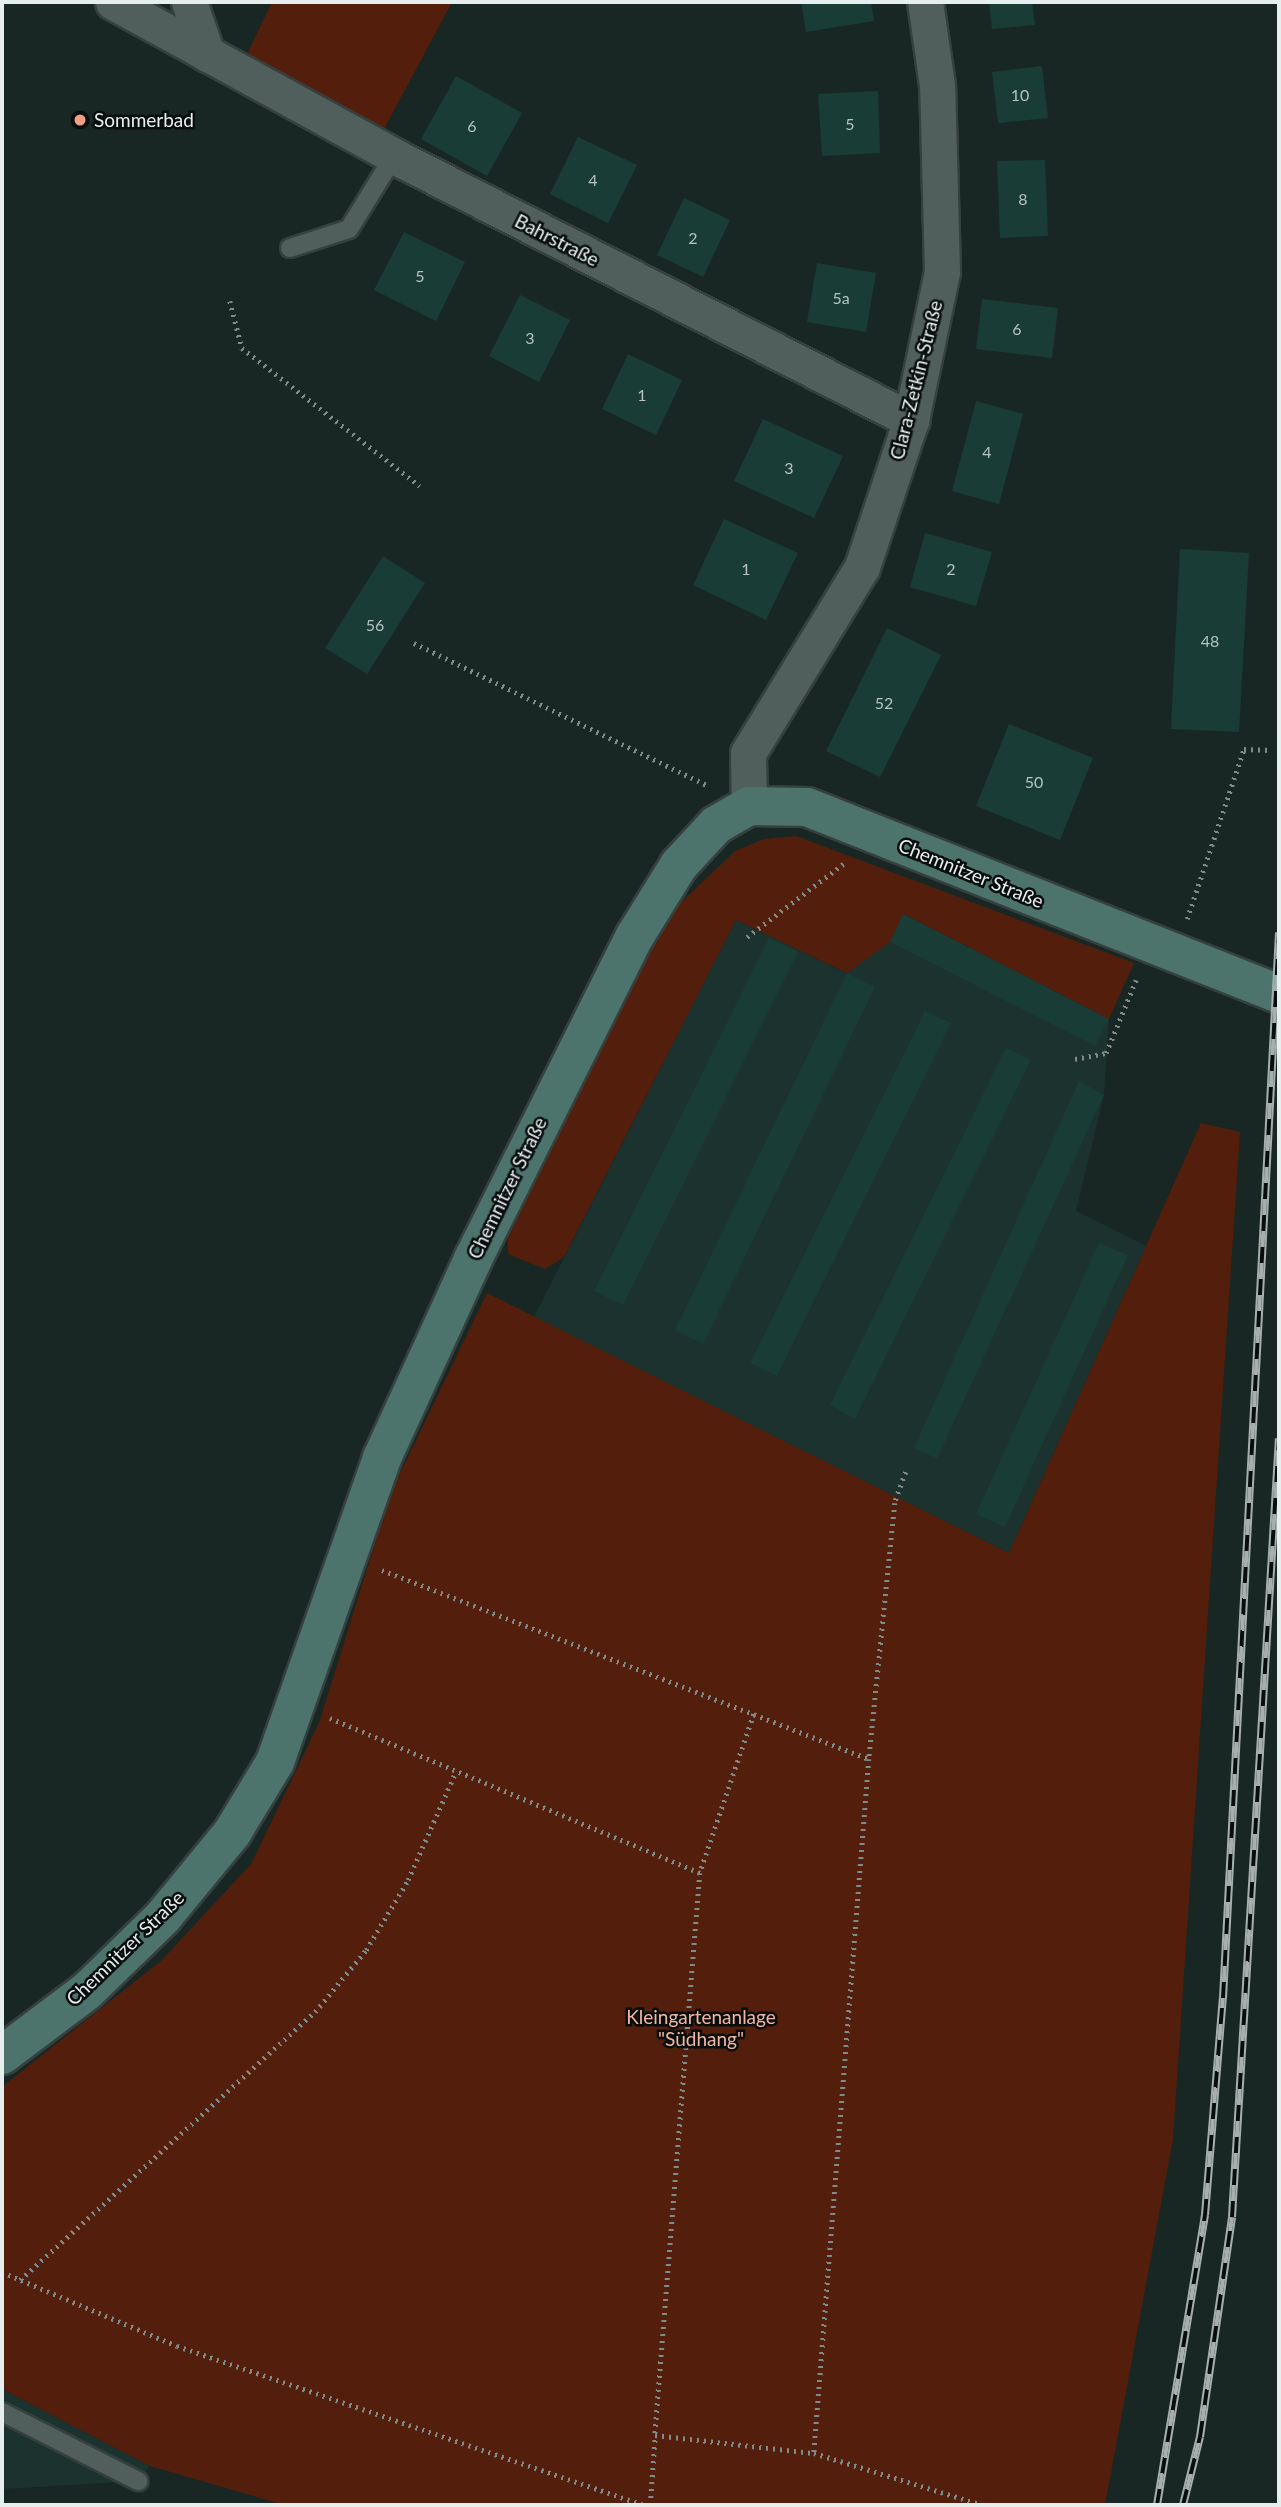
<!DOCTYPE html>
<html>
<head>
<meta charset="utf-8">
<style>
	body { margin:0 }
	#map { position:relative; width:1281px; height:2507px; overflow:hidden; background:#192724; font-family:Lato,sans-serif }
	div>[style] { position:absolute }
	.built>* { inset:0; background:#1c322e }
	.green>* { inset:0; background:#531e0b }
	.building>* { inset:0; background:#1a3c36 }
	.path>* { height:4.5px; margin-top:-2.25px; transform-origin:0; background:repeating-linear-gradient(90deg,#818b89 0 2px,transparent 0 7px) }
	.roads { filter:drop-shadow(2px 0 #36403e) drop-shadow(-2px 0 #36403e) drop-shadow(0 2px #36403e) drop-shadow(0 -2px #36403e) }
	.lane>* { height:18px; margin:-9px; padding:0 9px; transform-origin:9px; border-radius:9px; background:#505f5c }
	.street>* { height:35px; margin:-17.5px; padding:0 17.5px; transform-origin:17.5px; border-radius:17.5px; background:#505f5c }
	.secondary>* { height:38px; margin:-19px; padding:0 19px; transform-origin:19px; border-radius:19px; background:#4c736c }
	.rail>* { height:8px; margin-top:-4px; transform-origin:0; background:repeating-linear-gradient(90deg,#080e0d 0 16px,#a5afad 0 32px); box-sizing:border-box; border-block:2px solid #a5afad }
	.dots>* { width:19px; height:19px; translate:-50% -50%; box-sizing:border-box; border:4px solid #080e0d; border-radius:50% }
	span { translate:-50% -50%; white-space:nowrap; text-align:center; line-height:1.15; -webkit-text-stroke:5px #080e0d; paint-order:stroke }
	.number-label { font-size:16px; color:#b4c2c0 }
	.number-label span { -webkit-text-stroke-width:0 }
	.poi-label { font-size:19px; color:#e7efee }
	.left { translate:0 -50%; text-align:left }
	.street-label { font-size:19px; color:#e7efee }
	.park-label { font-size:19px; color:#f5b6a1 }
	.frame { position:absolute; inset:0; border:4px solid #e7efee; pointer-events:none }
</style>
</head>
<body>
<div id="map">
	<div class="built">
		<i style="clip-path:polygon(903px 914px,1109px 1019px,1104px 1095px,1076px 1211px,1146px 1246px,1009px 1553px,534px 1317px,736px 920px,846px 973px)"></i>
		<i style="clip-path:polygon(2px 2389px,150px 2466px,138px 2481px,2px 2489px)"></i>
	</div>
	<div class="green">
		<i style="clip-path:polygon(272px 2px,452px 2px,375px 146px,239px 71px)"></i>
		<i style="clip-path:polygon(796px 836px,1134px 963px,1109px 1019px,904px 914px,890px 942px,847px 973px,736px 920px,564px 1257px,545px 1269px,508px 1254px,508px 1238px,596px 1051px,671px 912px,735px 851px,764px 839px)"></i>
		<i style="clip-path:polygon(1201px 1123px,1240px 1132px,1173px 2139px,1105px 2505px,284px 2505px,150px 2466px,2px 2389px,2px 2087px,162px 1960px,251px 1864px,319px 1723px,391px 1492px,487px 1293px,1009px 1553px)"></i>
	</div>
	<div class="building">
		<i style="clip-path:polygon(801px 2px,871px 2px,874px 21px,806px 32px)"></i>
		<i style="clip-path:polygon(989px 2px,1032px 2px,1035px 25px,992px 29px)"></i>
		<i style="clip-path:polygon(1042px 66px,1048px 118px,998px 123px,992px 72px)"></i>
		<i style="clip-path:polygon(456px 76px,522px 113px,487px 176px,421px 139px)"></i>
		<i style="clip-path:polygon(878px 91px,880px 153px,822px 156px,818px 94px)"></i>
		<i style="clip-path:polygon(578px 137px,637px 165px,608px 223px,550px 194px)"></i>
		<i style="clip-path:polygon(1045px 160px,1048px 236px,1000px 238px,997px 161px)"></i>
		<i style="clip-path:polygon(684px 198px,730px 220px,703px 277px,657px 255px)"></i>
		<i style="clip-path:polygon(404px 232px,465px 262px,436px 321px,374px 290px)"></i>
		<i style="clip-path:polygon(817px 263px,876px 273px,866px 332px,807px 322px)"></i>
		<i style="clip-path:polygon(520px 295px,570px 320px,539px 382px,489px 356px)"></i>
		<i style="clip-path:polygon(982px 299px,1058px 308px,1052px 358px,976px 349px)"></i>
		<i style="clip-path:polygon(628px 354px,682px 380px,656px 435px,602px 409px)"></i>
		<i style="clip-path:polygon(976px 401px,1023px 414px,999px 504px,952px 491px)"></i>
		<i style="clip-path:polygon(763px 419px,843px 456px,814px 518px,734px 481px)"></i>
		<i style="clip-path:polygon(724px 519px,798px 553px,766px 620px,693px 585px)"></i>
		<i style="clip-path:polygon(925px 533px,992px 552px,976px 606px,910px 587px)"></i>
		<i style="clip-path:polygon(1180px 549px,1249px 553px,1239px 732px,1171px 729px)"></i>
		<i style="clip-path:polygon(383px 556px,425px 583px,367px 674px,325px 648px)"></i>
		<i style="clip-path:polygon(887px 628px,941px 655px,880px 777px,826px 751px)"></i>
		<i style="clip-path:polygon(1009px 724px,1093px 758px,1060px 840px,976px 806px)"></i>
		<i style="clip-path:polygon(903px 914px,1109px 1019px,1095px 1046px,890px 942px)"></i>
		<i style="clip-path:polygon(769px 938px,798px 952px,623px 1305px,594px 1291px)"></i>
		<i style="clip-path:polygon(847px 973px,875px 987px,703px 1344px,675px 1330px)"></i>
		<i style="clip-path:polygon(925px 1011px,951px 1023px,777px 1376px,750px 1363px)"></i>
		<i style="clip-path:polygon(1006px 1048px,1031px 1060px,855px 1419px,830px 1405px)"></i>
		<i style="clip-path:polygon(1079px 1081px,1104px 1095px,937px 1459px,914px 1448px)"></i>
		<i style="clip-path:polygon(1099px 1243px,1128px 1255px,1005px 1527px,976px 1514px)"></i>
	</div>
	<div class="path">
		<i style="left:230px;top:301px;width:49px;rotate:75.7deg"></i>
		<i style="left:242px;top:348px;width:225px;rotate:37.8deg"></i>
		<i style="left:414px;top:643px;width:327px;rotate:25.9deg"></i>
		<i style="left:1187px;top:919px;width:179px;rotate:-71.5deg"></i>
		<i style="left:1244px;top:749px;width:27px;rotate:2deg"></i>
		<i style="left:747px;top:937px;width:121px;rotate:-37.2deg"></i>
		<i style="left:1075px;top:1059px;width:32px;rotate:-11deg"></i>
		<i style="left:1106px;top:1053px;width:79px;rotate:-67.7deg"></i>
		<i style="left:906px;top:1472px;width:33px;rotate:110deg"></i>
		<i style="left:895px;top:1503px;width:257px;rotate:95.8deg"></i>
		<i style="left:869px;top:1759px;width:696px;rotate:94.53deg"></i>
		<i style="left:814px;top:2453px;width:177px;rotate:17.1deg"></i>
		<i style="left:382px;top:1570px;width:522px;rotate:21.21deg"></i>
		<i style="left:754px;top:1714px;width:168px;rotate:108.8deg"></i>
		<i style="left:700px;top:1873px;width:564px;rotate:94.58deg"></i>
		<i style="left:655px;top:2435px;width:160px;rotate:6.5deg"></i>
		<i style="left:330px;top:1718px;width:401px;rotate:22.7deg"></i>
		<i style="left:2px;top:2272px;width:190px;rotate:22.9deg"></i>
		<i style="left:177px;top:2346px;width:492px;rotate:18.8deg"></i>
		<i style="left:20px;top:2280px;width:399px;rotate:-42.3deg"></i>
		<i style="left:315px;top:2012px;width:80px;rotate:-50.6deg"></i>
		<i style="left:366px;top:1950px;width:82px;rotate:-59deg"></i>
		<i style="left:408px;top:1880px;width:119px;rotate:-66.2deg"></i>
		<i style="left:650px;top:2505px;width:70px;rotate:-85.9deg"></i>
	</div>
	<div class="roads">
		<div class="lane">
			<i style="left:290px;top:248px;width:62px;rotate:-17.9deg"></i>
			<i style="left:349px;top:229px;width:86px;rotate:-58.3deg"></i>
			<i style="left:2px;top:2412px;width:153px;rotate:26.9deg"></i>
		</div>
		<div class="street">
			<i style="left:113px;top:2px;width:320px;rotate:28.7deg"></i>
			<i style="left:394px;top:156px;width:581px;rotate:27.05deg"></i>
			<i style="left:189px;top:2px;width:55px;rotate:70.9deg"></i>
			<i style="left:749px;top:806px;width:53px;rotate:-91.1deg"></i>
			<i style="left:748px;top:753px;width:218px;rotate:-58.5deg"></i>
			<i style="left:862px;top:567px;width:155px;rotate:-71.6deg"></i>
			<i style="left:911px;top:420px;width:152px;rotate:-78.2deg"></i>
			<i style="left:942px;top:271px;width:186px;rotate:-91.5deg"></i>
			<i style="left:937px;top:85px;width:84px;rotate:-98.2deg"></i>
		</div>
		<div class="secondary">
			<i style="left:2px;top:2055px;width:106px;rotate:-37deg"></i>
			<i style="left:87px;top:1991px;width:106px;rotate:-44.2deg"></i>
			<i style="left:163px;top:1917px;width:109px;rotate:-50.6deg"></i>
			<i style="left:232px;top:1833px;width:83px;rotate:-58.8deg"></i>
			<i style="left:275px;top:1762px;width:322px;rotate:-70.6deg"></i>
			<i style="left:382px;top:1458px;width:219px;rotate:-65.4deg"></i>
			<i style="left:473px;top:1259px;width:361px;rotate:-63.4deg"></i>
			<i style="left:635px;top:936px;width:84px;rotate:-58.2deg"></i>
			<i style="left:679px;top:865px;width:54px;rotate:-47.2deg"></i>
			<i style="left:716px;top:825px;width:38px;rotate:-30deg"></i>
			<i style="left:749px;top:806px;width:58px;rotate:1deg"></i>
			<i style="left:807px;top:807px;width:508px;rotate:21.61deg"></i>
		</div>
	</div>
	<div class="rail">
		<i style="left:1157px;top:2505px;width:294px;rotate:-80.6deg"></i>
		<i style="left:1205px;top:2215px;width:218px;rotate:-85.3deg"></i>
		<i style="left:1223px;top:1998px;width:1067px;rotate:-86.99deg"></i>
		<i style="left:1183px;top:2505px;width:70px;rotate:-76deg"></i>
		<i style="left:1200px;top:2437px;width:222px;rotate:-81.7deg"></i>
		<i style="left:1232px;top:2217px;width:780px;rotate:-86.55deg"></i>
	</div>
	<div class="dots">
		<i style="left:80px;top:120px;background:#f39f83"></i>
	</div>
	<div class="number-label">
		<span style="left:1020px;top:95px">10</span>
		<span style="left:850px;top:124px">5</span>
		<span style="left:472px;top:126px">6</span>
		<span style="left:593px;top:180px">4</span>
		<span style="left:1023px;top:199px">8</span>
		<span style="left:693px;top:238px">2</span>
		<span style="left:420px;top:276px">5</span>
		<span style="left:841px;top:298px">5a</span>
		<span style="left:1017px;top:329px">6</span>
		<span style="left:530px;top:338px">3</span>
		<span style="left:642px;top:395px">1</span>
		<span style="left:987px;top:452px">4</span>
		<span style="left:789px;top:468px">3</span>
		<span style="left:746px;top:569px">1</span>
		<span style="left:951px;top:569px">2</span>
		<span style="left:375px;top:625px">56</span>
		<span style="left:1210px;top:641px">48</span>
		<span style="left:884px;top:703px">52</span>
		<span style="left:1034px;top:782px">50</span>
	</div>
	<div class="poi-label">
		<span class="left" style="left:94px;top:120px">Sommerbad</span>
	</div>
	<div class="street-label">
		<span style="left:557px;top:240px;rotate:27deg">Bahrstraße</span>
		<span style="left:916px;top:380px;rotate:-76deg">Clara-Zetkin-Straße</span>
		<span style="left:971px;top:873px;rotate:22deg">Chemnitzer Straße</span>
		<span style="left:507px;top:1188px;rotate:-64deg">Chemnitzer Straße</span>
		<span style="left:125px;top:1948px;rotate:-44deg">Chemnitzer Straße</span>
	</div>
	<div class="park-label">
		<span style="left:701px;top:2028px">Kleingartenanlage<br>"Südhang"</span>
	</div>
	<div class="frame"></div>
</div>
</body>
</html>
